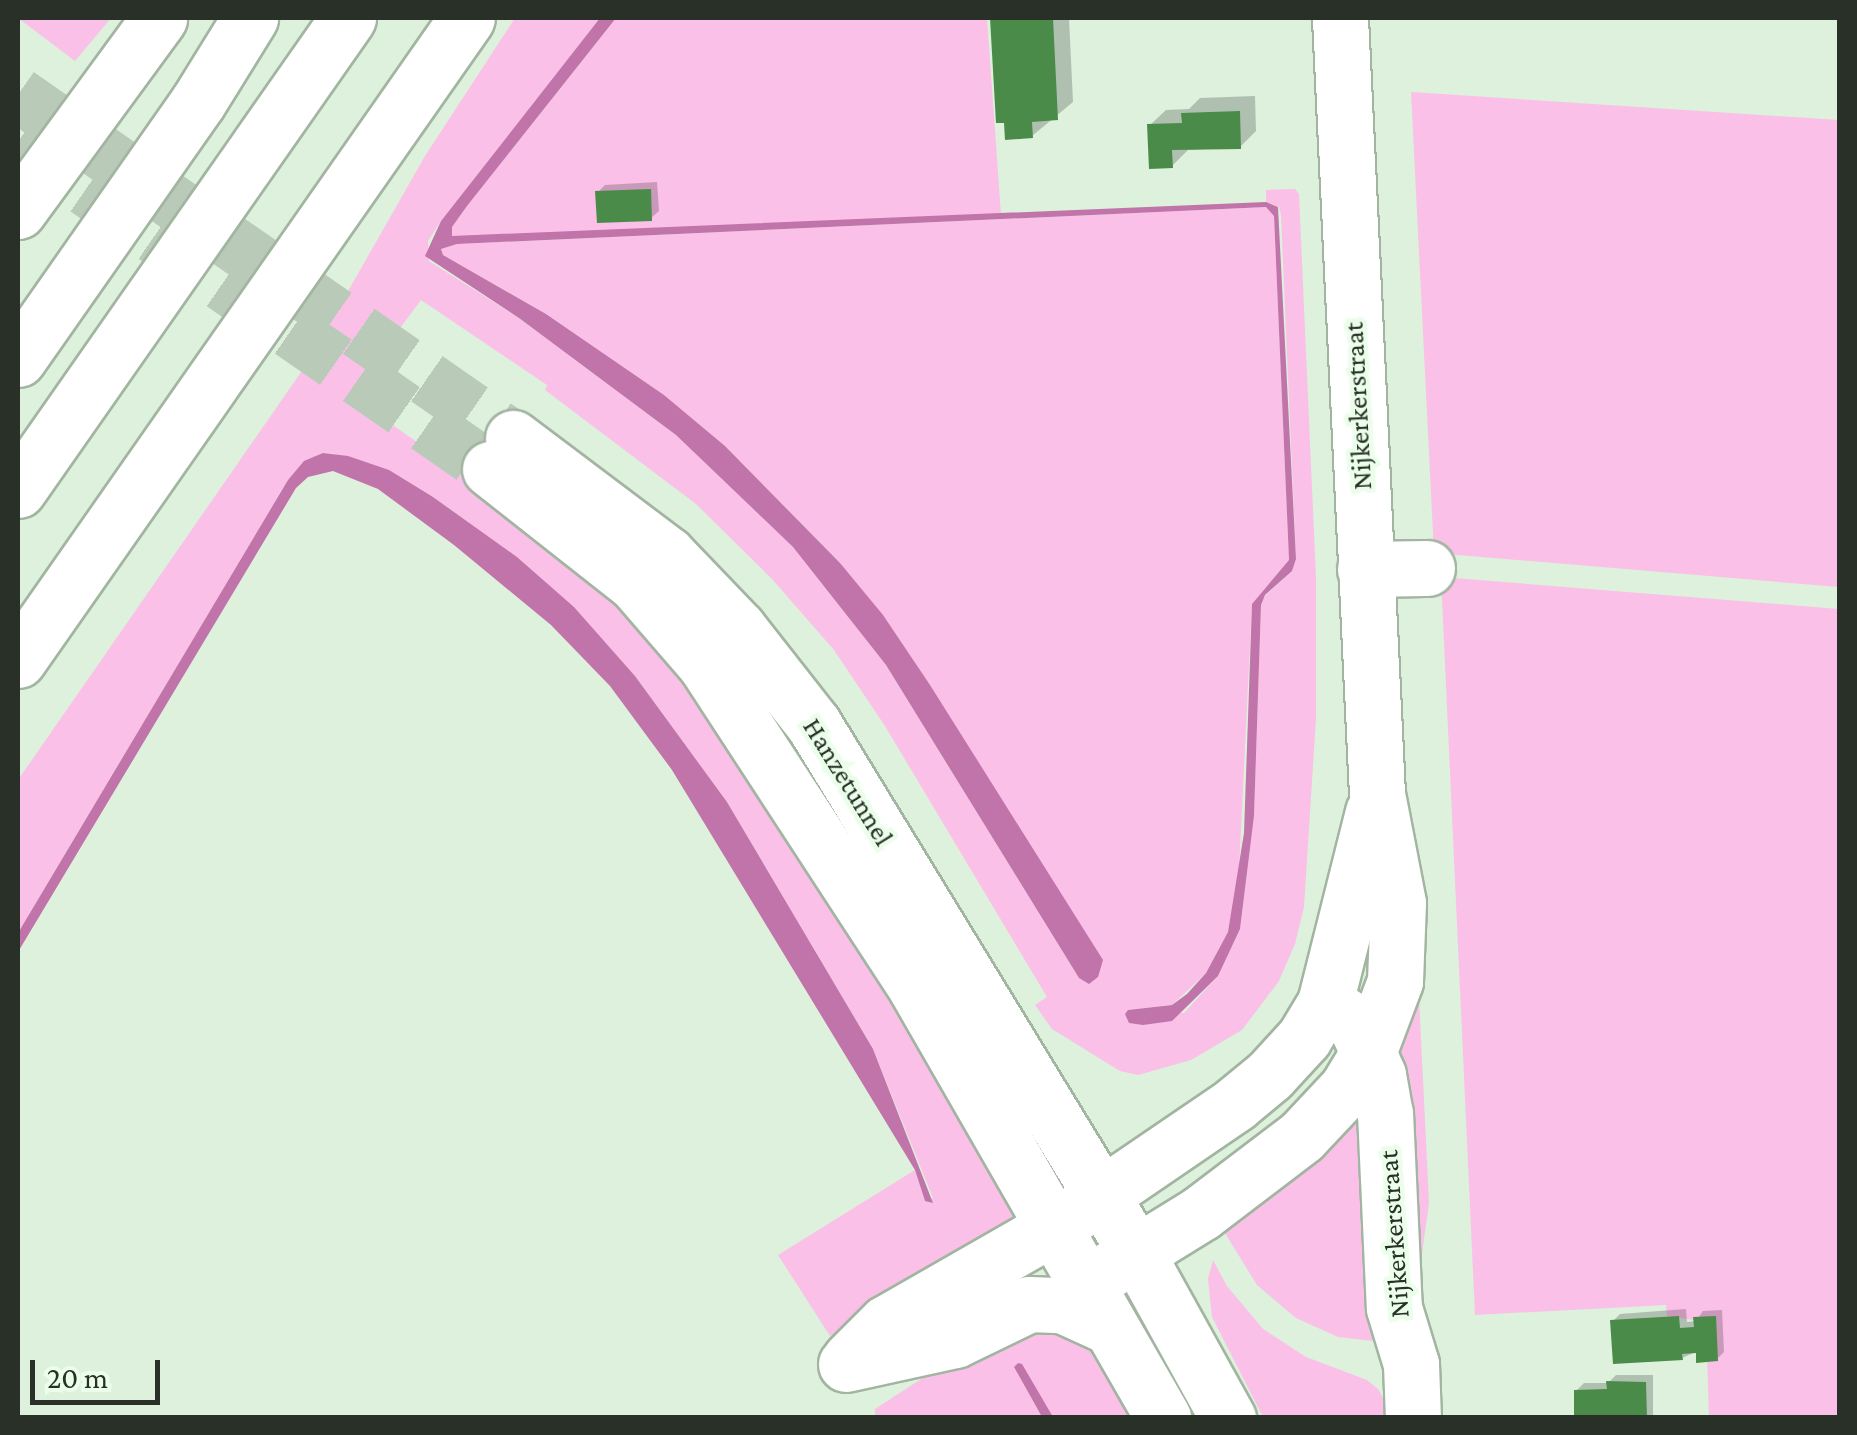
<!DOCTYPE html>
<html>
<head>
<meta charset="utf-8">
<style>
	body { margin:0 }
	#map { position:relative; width:1857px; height:1435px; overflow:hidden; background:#ddf1dc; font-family:"Crimson Pro",serif }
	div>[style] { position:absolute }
	.green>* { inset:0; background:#fac0e7 }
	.water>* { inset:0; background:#c074aa }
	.shadow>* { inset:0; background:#0003 }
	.building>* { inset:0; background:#4a8b4a }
	.major-tunnel>* { height:55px; margin-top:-27.5px; transform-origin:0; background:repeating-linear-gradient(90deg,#b9cab8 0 55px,transparent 0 83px) }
	.roads { filter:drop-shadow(2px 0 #a2b5a1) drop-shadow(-2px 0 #a2b5a1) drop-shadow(0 2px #a2b5a1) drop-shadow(0 -2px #a2b5a1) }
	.minor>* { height:55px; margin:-27.5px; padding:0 27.5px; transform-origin:27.5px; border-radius:27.5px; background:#fff }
	.major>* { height:55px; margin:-27.5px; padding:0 27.5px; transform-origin:27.5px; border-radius:27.5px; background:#fff }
	.highway>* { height:55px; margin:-27.5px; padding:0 27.5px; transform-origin:27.5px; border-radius:27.5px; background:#fff }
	span { translate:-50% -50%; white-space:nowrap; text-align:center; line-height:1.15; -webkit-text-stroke:9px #eafee9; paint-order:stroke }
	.street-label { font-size:28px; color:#283028 }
	.frame { position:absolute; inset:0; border:20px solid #283028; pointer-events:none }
	.scale { position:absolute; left:30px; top:1360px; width:130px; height:45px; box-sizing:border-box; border:5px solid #283028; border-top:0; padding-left:12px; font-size:30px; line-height:35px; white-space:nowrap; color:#283028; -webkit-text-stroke:8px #eafee9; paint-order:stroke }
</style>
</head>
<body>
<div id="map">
	<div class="green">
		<i style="clip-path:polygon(18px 18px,111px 18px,75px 61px)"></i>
		<i style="clip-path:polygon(515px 18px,600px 18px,441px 221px,428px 241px,429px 261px,519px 318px,676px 435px,793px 547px,886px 665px,1079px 978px,1089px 983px,840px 563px,725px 446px,664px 395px,546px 314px,443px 255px,441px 249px,457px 244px,1267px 207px,1274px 216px,1289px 560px,1252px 604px,1238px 890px,1228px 932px,1206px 973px,1172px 1005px,1128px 1010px,1184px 1013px,1218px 976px,1240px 929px,1254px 816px,1261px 605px,1265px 596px,1292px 571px,1296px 559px,1281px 215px,1279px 207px,1266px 202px,1266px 190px,1295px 189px,1299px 194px,1316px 578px,1316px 718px,1304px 907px,1295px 944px,1279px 981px,1242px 1030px,1191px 1060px,1138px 1075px,1120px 1071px,1052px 1029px,1035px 1005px,1047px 997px,885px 726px,834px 650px,772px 579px,696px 504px,545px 390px,547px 385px,421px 300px,350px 395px,471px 480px,606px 594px,647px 637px,714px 721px,1027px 1218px,830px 1336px,778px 1255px,915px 1170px,925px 1201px,933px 1198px,873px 1049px,727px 802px,635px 676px,574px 607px,517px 557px,433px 497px,335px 454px,323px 453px,288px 480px,18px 933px,18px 780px,306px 365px,425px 156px)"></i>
		<i style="clip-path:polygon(616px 18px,987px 18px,1001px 215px,452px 237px,452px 227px,467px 206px)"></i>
		<i style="clip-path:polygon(1411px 92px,1839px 120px,1839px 587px,1434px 553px)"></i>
		<i style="clip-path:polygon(1441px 577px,1839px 609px,1839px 1417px,1709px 1417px,1706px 1322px,1667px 1316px,1666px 1305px,1475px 1315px)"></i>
		<i style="clip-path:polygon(1416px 936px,1429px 1203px,1415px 1304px,1393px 1039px)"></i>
		<i style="clip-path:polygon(1357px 1104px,1382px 1342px,1338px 1337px,1296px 1318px,1257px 1285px,1223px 1230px)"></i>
		<i style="clip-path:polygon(1213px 1260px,1227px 1286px,1263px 1329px,1306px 1357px,1367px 1380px,1378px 1389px,1394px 1417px,1263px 1417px,1212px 1317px,1208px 1279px)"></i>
		<i style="clip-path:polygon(1031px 1321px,1094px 1346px,1144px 1417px,1053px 1417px,1018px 1363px,1014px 1367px,1042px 1417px,875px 1418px,875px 1409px,998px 1329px)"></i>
	</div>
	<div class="water">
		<i style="clip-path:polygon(600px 18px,616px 18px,467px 206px,452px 227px,452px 236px,1266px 202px,1278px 207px,1296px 559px,1292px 571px,1265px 595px,1261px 605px,1254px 816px,1240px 929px,1218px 976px,1172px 1021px,1143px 1025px,1129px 1023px,1125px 1014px,1128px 1010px,1172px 1005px,1187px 994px,1206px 973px,1228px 932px,1244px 833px,1252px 604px,1289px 560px,1274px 216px,1266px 207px,457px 244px,441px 249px,443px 255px,546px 314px,664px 395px,725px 446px,840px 563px,883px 615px,930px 685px,1103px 960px,1098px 977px,1089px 984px,1079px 978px,886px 665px,793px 547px,676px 435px,519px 318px,425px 256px,441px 221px)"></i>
		<i style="clip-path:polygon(323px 453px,348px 456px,389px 470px,433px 497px,517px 557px,574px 607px,635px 676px,727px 802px,873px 1049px,933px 1203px,925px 1201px,915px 1170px,672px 770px,610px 686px,551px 625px,454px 545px,378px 489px,333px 471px,308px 477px,296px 488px,18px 952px,18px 933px,288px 480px,304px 461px)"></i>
		<i style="clip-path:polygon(1018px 1363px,1022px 1364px,1053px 1417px,1042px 1417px,1014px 1367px)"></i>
	</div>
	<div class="shadow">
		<i style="clip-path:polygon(993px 18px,1069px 18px,1073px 102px,1032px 136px,998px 120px)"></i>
		<i style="clip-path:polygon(1255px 96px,1256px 131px,1240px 147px,1188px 150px,1172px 166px,1150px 125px,1166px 110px,1189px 109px,1200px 98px)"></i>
		<i style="clip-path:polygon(657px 182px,659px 211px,651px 218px,598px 192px,605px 185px)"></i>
		<i style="clip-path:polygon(1686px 1309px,1687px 1322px,1696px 1321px,1703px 1311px,1722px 1310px,1724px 1352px,1717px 1359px,1698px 1351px,1682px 1358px,1613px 1321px,1620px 1314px)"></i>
		<i style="clip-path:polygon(1616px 1375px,1653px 1375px,1653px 1418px,1577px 1418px,1576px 1391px,1584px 1383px,1608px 1383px)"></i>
	</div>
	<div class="building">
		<i style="clip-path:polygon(990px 18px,1053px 18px,1058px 120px,1032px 122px,1033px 138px,1005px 140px,1004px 123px,996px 123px)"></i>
		<i style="clip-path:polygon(1240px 111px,1241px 149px,1172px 150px,1173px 168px,1149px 169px,1147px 124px,1182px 123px,1181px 113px)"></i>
		<i style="clip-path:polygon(651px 189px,652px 221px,597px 223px,595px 191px)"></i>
		<i style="clip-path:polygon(1679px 1316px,1680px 1328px,1694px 1327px,1693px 1317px,1716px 1316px,1718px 1361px,1696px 1363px,1696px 1353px,1682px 1354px,1683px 1360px,1613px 1364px,1610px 1320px)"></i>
		<i style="clip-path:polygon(1606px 1381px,1646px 1382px,1647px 1418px,1574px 1418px,1574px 1390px,1607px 1389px)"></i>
	</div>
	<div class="major-tunnel">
		<i style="left:18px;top:94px;width:603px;rotate:34.8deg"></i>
		<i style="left:18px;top:141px;width:575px;rotate:34.8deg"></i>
	</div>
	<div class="roads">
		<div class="minor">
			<i style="left:1365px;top:569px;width:62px;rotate:-0.9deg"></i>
			<i style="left:1325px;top:1003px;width:34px;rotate:32deg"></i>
			<i style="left:1354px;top:1021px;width:59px;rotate:66deg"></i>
			<i style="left:1378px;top:1075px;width:39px;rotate:80deg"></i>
			<i style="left:1385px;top:1113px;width:195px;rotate:87.4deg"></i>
			<i style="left:1394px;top:1308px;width:59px;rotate:73.1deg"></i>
			<i style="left:1411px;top:1364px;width:54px;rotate:87.9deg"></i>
			<i style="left:850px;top:1359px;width:51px;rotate:-45deg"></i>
			<i style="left:886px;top:1323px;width:191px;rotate:-29.8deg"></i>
			<i style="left:846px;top:1364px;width:112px;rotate:-12.4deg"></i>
			<i style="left:955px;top:1340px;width:82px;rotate:-25.9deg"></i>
			<i style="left:1029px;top:1304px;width:33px;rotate:2deg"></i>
			<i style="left:1062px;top:1305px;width:53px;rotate:24.6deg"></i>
		</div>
		<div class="major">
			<i style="left:513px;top:438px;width:193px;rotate:37deg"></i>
			<i style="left:667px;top:554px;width:103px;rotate:46.2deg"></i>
			<i style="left:738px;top:628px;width:123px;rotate:51.9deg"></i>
			<i style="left:814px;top:725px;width:620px;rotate:58.59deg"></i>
			<i style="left:1137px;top:1254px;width:188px;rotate:61deg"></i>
			<i style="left:490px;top:469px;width:184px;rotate:38.2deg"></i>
			<i style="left:635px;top:583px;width:107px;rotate:49.2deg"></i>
			<i style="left:705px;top:664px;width:387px;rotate:56.9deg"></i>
			<i style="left:916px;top:988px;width:496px;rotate:60.1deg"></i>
			<i style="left:1074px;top:1214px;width:195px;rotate:-34.3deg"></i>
			<i style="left:1235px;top:1104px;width:45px;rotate:-39.6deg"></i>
			<i style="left:1270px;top:1075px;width:50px;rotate:-47.4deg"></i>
			<i style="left:1304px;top:1038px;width:41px;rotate:-59deg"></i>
			<i style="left:1325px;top:1003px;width:197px;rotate:-75.9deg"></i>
			<i style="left:1086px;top:1284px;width:135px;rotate:-31.7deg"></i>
			<i style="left:1201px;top:1213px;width:127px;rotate:-37.3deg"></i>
			<i style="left:1302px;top:1136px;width:66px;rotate:-46.8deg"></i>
			<i style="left:1347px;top:1088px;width:41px;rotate:-59deg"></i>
			<i style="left:1368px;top:1053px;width:77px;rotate:-69.4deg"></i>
			<i style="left:1395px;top:981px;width:78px;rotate:-87.8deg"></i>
			<i style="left:1398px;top:903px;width:111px;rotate:-100.9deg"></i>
			<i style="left:1377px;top:794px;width:777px;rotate:-92.73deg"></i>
		</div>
		<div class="highway">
			<i style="left:18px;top:211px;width:239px;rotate:-53.8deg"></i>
			<i style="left:18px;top:359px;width:314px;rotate:-55deg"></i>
			<i style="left:198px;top:102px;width:99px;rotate:-58.2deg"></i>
			<i style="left:18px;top:490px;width:576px;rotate:-55.04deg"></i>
			<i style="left:18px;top:660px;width:783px;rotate:-55.03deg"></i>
		</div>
	</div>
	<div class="street-label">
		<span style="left:1358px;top:406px;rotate:-93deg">Nijkerkerstraat</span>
		<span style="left:848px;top:782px;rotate:58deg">Hanzetunnel</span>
		<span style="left:1394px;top:1234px;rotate:-94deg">Nijkerkerstraat</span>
	</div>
	<div class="frame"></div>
	<div class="scale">20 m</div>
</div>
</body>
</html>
